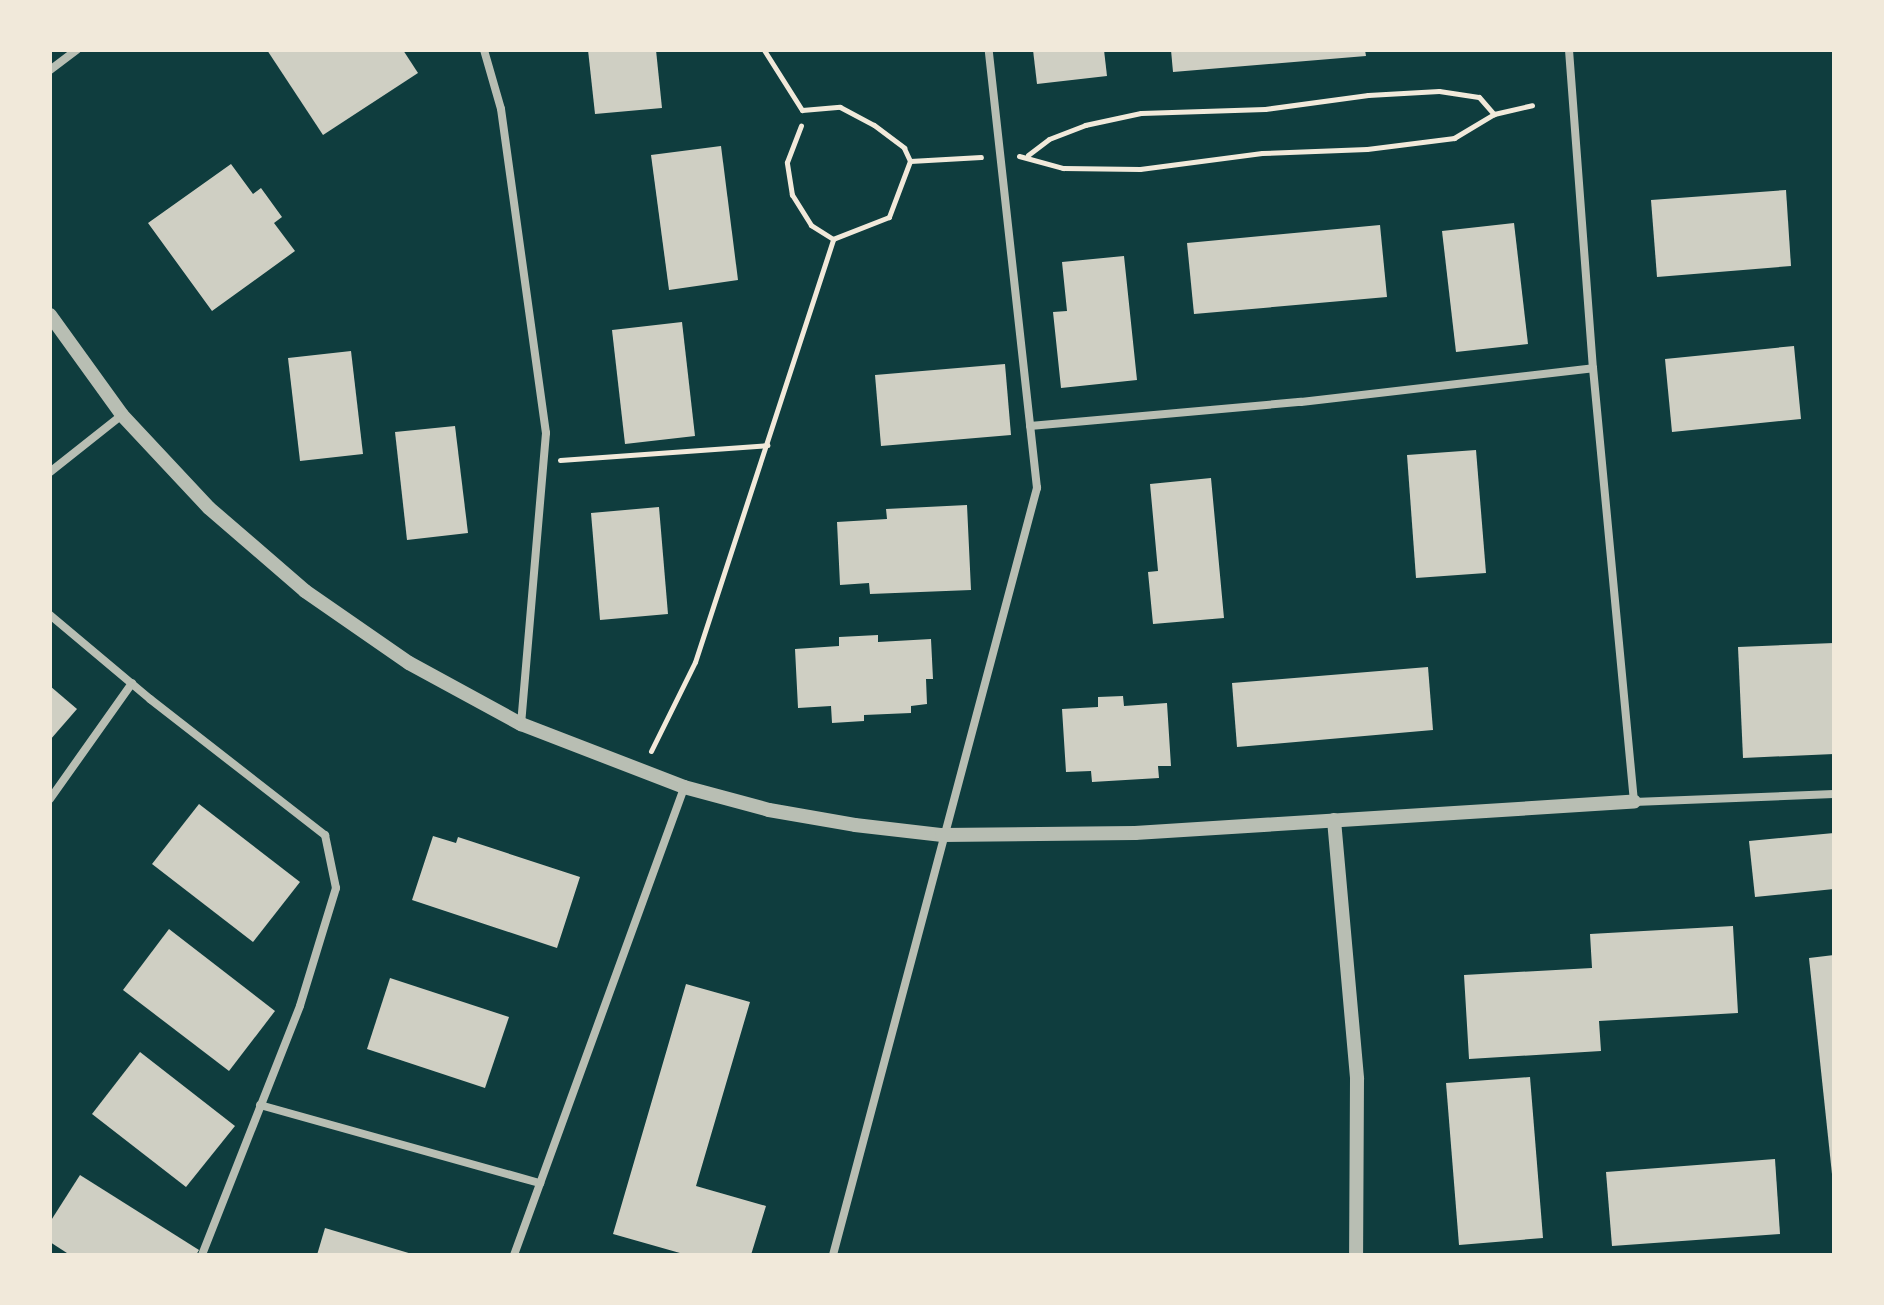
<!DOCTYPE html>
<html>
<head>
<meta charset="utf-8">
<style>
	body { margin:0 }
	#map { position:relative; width:1884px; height:1305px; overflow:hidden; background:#0f3d3e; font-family:"Nunito Sans",sans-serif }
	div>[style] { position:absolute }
	.building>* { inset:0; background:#cfcfc3 }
	.path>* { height:5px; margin:-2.5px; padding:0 2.5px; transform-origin:2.5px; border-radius:2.5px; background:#f1e9da }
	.minor>* { height:8px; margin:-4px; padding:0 4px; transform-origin:4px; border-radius:4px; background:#b8beb3 }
	.tertiary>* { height:14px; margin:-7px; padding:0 7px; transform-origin:7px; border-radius:7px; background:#b8beb3 }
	span { translate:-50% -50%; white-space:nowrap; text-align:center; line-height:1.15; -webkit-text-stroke:6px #f1e9da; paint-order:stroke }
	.frame { position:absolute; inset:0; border:52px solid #f1e9da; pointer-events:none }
</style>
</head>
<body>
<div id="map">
	<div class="building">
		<i style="clip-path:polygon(267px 50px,403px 50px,418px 73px,323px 135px)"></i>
		<i style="clip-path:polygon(588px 50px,656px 50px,662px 108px,595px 114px)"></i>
		<i style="clip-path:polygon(1033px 50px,1104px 50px,1107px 76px,1037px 84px)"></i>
		<i style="clip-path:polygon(1171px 50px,1365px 50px,1366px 56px,1173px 72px)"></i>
		<i style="clip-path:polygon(721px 146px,738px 280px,669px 290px,651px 155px)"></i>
		<i style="clip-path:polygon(231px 164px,253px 194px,261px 188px,282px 217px,274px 223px,295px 251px,212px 311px,148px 223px)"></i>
		<i style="clip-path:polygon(1786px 190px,1791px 266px,1657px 277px,1651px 200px)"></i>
		<i style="clip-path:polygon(1514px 223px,1528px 344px,1456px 352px,1442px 231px)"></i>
		<i style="clip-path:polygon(1380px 225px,1387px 297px,1194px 314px,1187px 243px)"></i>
		<i style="clip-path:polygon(1124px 256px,1137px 380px,1061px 388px,1053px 312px,1067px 311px,1062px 262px)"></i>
		<i style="clip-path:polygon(682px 322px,695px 436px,625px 444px,612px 330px)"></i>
		<i style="clip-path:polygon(1794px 346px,1801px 419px,1672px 432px,1665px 359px)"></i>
		<i style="clip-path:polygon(351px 351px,363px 454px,300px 461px,288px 358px)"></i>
		<i style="clip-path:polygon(1005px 364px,1011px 435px,881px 446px,875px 375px)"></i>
		<i style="clip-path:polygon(455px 426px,468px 533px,407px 540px,395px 432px)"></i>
		<i style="clip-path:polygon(1476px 450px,1486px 573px,1416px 578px,1407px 455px)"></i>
		<i style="clip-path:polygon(1211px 478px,1224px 618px,1153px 624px,1148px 572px,1158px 571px,1150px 484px)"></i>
		<i style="clip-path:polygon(967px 505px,971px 590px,870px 594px,869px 583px,840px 585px,837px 522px,887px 519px,886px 509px)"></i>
		<i style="clip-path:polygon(659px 507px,668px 614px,600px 620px,591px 513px)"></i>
		<i style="clip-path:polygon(878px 635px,878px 642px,931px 639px,933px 679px,926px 679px,927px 704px,911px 706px,911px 713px,864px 715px,864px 721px,832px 723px,831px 706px,798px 708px,795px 649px,839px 646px,839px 637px)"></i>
		<i style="clip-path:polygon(1834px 643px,1834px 754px,1743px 758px,1738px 647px)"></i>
		<i style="clip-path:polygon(1428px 667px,1433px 730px,1237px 747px,1232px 683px)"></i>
		<i style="clip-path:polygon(50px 686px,77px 709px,50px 740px)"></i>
		<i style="clip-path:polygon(1123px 696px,1124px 706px,1167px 703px,1171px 766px,1158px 766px,1159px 778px,1092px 782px,1091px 771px,1066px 772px,1062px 709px,1098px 707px,1098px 697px)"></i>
		<i style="clip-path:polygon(199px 804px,300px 882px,253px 942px,152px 864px)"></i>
		<i style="clip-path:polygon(1834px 833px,1834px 889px,1755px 897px,1749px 841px)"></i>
		<i style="clip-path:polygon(433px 836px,456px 843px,458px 837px,580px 877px,557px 948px,412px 900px)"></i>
		<i style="clip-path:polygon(1733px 926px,1738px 1013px,1599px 1021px,1601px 1051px,1469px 1059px,1464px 975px,1592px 968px,1590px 934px)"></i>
		<i style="clip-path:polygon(169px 929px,275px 1011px,229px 1071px,123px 990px)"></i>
		<i style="clip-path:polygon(1834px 955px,1834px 1174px,1832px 1174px,1809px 958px)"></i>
		<i style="clip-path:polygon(390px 978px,509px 1017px,485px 1088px,367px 1049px)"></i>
		<i style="clip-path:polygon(686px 984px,750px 1002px,696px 1186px,766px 1206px,751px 1255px,687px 1255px,613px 1234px)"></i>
		<i style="clip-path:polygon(140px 1052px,235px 1126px,186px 1187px,92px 1114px)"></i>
		<i style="clip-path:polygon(1530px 1077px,1543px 1238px,1459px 1245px,1446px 1083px)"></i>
		<i style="clip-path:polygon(1775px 1159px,1780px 1234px,1612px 1246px,1606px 1172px)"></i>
		<i style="clip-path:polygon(80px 1175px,199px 1250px,196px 1255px,70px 1255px,50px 1242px,50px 1222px)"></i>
		<i style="clip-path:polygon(325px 1228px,412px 1254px,412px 1255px,317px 1255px)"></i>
	</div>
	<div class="path">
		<i style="left:764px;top:50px;width:71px;rotate:57.7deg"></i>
		<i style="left:802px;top:110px;width:38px;rotate:-5deg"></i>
		<i style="left:840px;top:107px;width:38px;rotate:28deg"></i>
		<i style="left:874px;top:125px;width:38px;rotate:37deg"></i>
		<i style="left:904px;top:148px;width:14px;rotate:65deg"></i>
		<i style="left:910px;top:161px;width:60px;rotate:110.6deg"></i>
		<i style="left:889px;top:217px;width:60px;rotate:158.6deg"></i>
		<i style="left:833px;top:239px;width:26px;rotate:-148deg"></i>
		<i style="left:811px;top:225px;width:36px;rotate:-122deg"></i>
		<i style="left:792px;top:195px;width:33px;rotate:-99deg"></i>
		<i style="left:787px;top:162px;width:39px;rotate:-69deg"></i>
		<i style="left:1028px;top:155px;width:26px;rotate:-37deg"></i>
		<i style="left:1049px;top:139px;width:39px;rotate:-21deg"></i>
		<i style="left:1085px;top:125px;width:57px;rotate:-12.1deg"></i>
		<i style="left:1141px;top:113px;width:124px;rotate:-1.8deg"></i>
		<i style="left:1265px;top:109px;width:104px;rotate:-7.7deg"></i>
		<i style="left:1368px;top:95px;width:71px;rotate:-3.2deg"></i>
		<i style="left:1439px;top:91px;width:40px;rotate:8.5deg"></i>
		<i style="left:1479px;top:97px;width:23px;rotate:49deg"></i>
		<i style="left:1019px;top:156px;width:46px;rotate:15.3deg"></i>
		<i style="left:1063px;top:168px;width:77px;rotate:0.7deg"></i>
		<i style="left:1140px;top:169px;width:123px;rotate:-7.5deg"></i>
		<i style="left:1262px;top:153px;width:105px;rotate:-2.2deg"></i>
		<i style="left:1367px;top:149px;width:88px;rotate:-7.2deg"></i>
		<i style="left:1454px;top:138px;width:47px;rotate:-31deg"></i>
		<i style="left:1494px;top:114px;width:39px;rotate:-13deg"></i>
		<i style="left:910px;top:161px;width:71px;rotate:-3.2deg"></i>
		<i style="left:560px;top:460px;width:208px;rotate:-4.1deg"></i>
		<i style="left:651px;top:751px;width:99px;rotate:-63.7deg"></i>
		<i style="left:695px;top:662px;width:445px;rotate:-71.9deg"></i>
	</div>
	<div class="minor">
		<i style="left:484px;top:50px;width:61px;rotate:73.9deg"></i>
		<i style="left:501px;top:109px;width:327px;rotate:82.1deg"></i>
		<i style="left:546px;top:433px;width:292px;rotate:94.9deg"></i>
		<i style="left:1569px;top:50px;width:319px;rotate:85.7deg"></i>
		<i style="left:1593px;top:368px;width:436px;rotate:84.6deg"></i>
		<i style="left:1634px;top:802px;width:200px;rotate:-2.3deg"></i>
		<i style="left:50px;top:70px;width:34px;rotate:-37deg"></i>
		<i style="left:1030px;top:426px;width:272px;rotate:-5.1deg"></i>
		<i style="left:1301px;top:402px;width:294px;rotate:-6.6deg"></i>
		<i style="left:50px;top:472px;width:92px;rotate:-38.4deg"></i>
		<i style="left:50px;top:615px;width:131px;rotate:40deg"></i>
		<i style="left:150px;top:699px;width:222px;rotate:37.9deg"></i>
		<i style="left:325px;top:835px;width:54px;rotate:78.3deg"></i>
		<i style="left:336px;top:888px;width:123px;rotate:107deg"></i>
		<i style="left:300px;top:1006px;width:268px;rotate:111.5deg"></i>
		<i style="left:50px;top:799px;width:142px;rotate:-54.7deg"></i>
		<i style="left:260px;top:1105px;width:291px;rotate:15.6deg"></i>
		<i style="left:514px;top:1255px;width:498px;rotate:-70deg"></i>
		<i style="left:833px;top:1255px;width:794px;rotate:-75.11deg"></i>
		<i style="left:1037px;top:488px;width:441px;rotate:-96.3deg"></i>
	</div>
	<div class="tertiary">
		<i style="left:50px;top:315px;width:123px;rotate:54.2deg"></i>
		<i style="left:122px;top:415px;width:127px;rotate:46.9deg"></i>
		<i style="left:209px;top:508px;width:127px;rotate:40.8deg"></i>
		<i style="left:305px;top:591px;width:126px;rotate:34.7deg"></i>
		<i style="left:409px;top:663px;width:128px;rotate:28.6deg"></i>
		<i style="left:521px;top:724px;width:175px;rotate:21.1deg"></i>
		<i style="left:684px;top:787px;width:88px;rotate:15.1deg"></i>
		<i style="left:769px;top:810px;width:87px;rotate:9.9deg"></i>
		<i style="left:855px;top:825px;width:88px;rotate:6.6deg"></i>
		<i style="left:942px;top:835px;width:193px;rotate:-0.6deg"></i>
		<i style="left:1135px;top:833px;width:500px;rotate:-3.6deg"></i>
		<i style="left:1334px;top:820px;width:260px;rotate:84.9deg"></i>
		<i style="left:1357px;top:1079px;width:176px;rotate:90.3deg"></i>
	</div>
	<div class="frame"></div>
</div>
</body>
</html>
